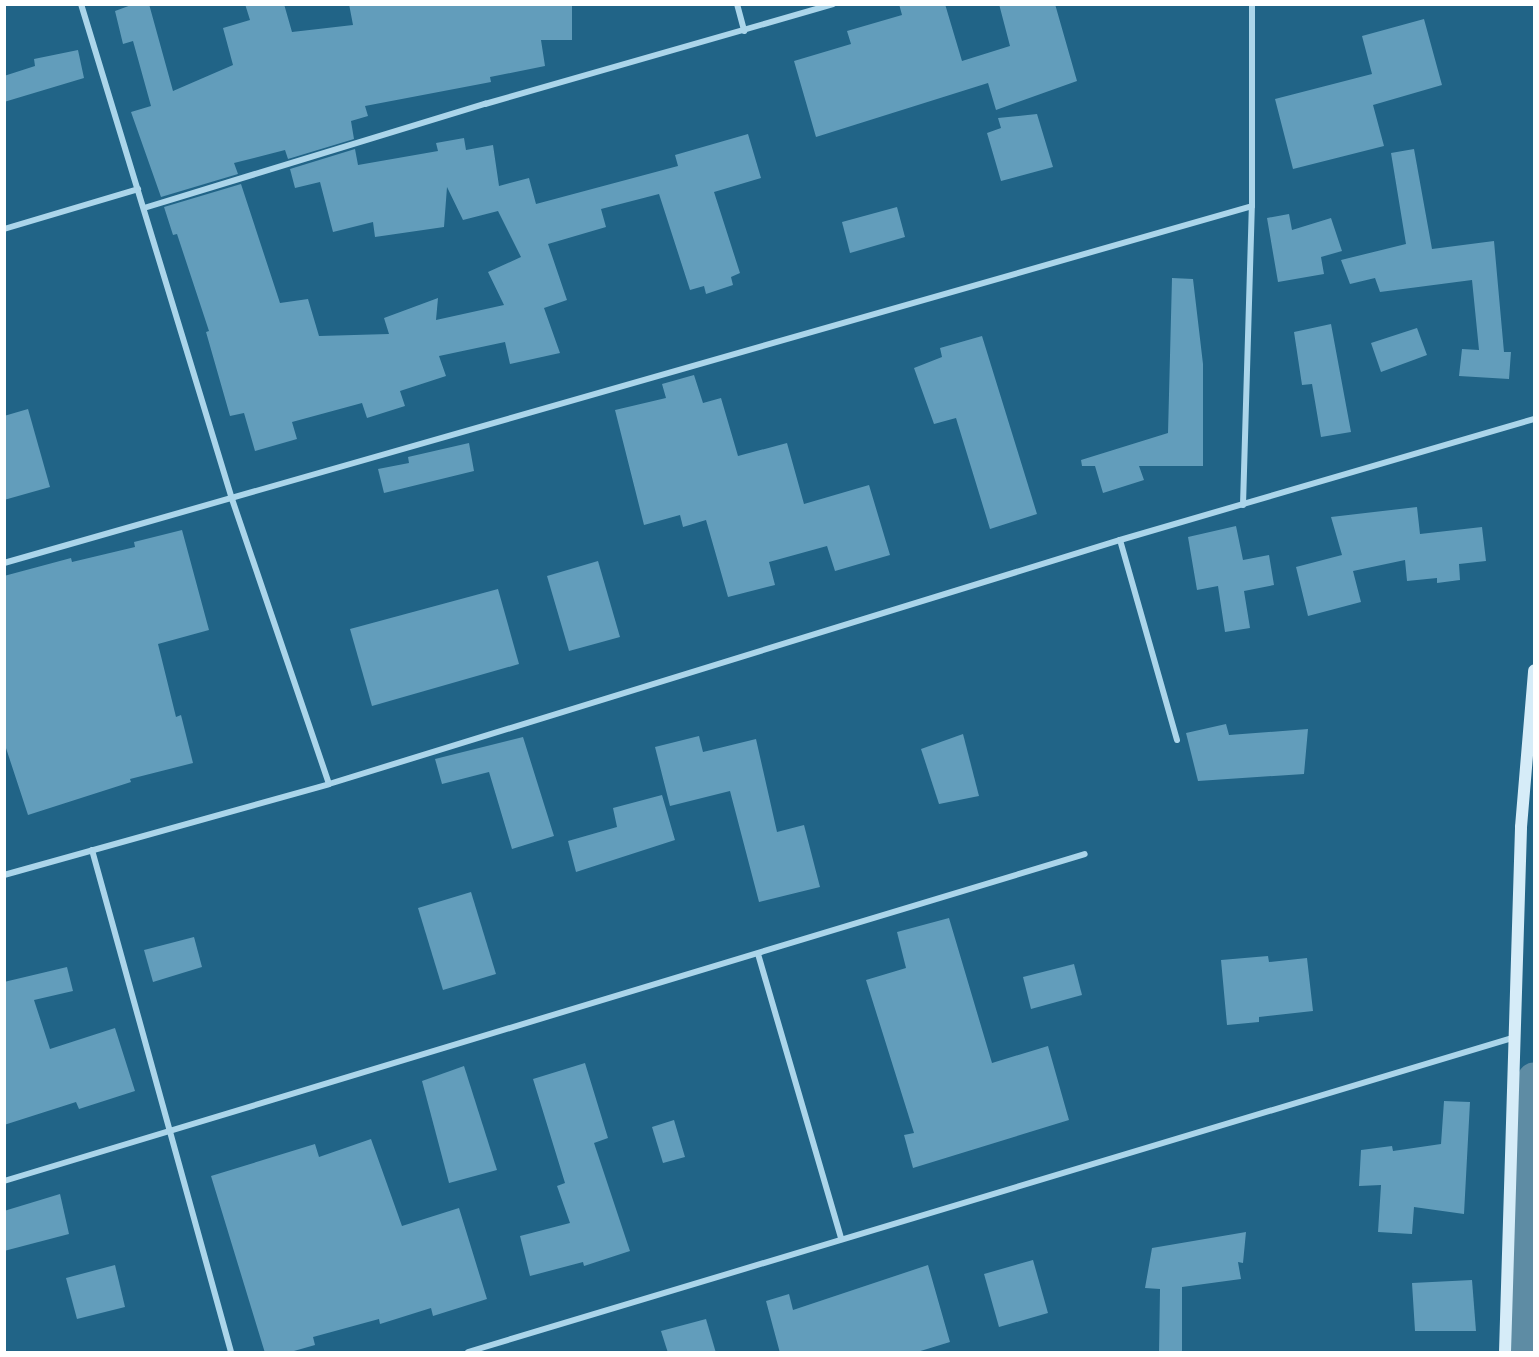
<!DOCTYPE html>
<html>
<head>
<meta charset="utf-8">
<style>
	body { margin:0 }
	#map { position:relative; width:1539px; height:1357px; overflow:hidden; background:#216487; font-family:"Public Sans",sans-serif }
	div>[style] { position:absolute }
	.canal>* { height:32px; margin:-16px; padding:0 16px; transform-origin:16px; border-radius:16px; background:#5e8ca4 }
	.building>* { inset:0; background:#629dbb }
	.street>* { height:6px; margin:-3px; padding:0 3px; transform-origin:3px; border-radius:3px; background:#abd5ea }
	.secondary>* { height:12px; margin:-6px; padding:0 6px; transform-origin:6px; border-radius:6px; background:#d6ecf8 }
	span { translate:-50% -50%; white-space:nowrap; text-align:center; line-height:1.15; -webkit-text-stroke:6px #216487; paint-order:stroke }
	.frame { position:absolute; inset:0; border:6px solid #fff; pointer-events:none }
</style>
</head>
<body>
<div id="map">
	<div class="canal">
		<i style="left:1519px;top:1352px;width:274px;rotate:-86.9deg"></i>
	</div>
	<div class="building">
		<i style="clip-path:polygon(134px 4px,149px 4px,173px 91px,233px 65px,223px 28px,250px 20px,245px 4px,284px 4px,292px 32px,353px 25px,349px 4px,572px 4px,572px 40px,541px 40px,545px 66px,490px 77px,491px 82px,365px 106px,368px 116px,351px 121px,354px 139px,288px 159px,285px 150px,234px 163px,238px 174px,161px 197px,131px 112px,151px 106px,133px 41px,123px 44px,115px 11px)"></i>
		<i style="clip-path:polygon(899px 4px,945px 4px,962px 61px,1010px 46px,999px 4px,1055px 4px,1077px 81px,996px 110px,988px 83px,816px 137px,794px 61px,851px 44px,847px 31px,902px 15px)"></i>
		<i style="clip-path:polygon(1424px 19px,1442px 85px,1373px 105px,1384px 146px,1293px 169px,1275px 99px,1372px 74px,1362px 36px)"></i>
		<i style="clip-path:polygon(78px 50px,84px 78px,4px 102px,4px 76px,35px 66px,34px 59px)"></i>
		<i style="clip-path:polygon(1037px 114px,1053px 167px,1001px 181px,987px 133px,1001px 128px,998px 118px)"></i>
		<i style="clip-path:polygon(748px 134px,761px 178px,714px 192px,740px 273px,731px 277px,733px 285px,706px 294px,704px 286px,690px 290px,659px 194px,601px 209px,606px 227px,548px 244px,567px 300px,544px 308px,560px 353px,510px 364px,505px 342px,439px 356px,446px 376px,400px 391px,405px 406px,367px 418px,362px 403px,292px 422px,297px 439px,255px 451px,244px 413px,230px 416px,206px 332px,209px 331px,177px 234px,173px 235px,164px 207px,241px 184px,280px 303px,308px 299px,319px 336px,389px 334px,384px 318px,438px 298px,436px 320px,504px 305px,488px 272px,521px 257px,498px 211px,463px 220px,447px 187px,444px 227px,375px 237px,373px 222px,333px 232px,320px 182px,295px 188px,290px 169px,355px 149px,358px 165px,438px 151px,436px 143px,464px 138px,466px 150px,493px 145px,499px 186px,529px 178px,536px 204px,678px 166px,675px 155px)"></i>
		<i style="clip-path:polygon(1414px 149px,1432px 249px,1494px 241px,1504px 352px,1511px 352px,1509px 379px,1459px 376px,1462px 349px,1479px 350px,1472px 280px,1380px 292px,1375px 278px,1350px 284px,1341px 260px,1406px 244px,1391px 153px)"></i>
		<i style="clip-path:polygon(897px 207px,905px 237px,850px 253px,842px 222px)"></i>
		<i style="clip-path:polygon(1289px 214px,1292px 230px,1331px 218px,1342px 251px,1321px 257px,1324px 274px,1278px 282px,1267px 218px)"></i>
		<i style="clip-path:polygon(1172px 278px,1193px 279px,1203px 364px,1203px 466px,1139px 466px,1144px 480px,1103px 493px,1095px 466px,1082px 466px,1081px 460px,1168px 433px)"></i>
		<i style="clip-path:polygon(1331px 324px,1351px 432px,1321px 437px,1312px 384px,1302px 385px,1294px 332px)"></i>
		<i style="clip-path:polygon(1417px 328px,1427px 355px,1381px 372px,1371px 343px)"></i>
		<i style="clip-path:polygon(982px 336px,1037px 514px,990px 529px,956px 418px,934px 424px,914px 368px,942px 357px,940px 348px)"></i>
		<i style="clip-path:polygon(694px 375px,703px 403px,721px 398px,738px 456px,787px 443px,804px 504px,869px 485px,890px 555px,835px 571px,827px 546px,769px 562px,775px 585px,728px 597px,706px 520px,683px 527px,680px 515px,644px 525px,615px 410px,666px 398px,662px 384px)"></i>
		<i style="clip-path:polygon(28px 409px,50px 487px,4px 500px,4px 416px)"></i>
		<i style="clip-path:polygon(469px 443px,474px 471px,384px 493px,378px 469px,409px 463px,408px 457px)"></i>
		<i style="clip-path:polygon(1417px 507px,1420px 534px,1482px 527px,1486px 561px,1459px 564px,1460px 580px,1437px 583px,1437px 578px,1407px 581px,1405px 560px,1353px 571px,1361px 602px,1308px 616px,1296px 567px,1342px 555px,1331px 517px)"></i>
		<i style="clip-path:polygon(1236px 526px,1243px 560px,1269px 555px,1274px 585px,1244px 591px,1250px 628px,1225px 632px,1218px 586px,1197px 590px,1188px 537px)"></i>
		<i style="clip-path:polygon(182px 530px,209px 630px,158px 644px,176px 717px,181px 715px,193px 763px,130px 779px,131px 782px,28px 815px,4px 742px,4px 576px,71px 558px,72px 562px,135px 547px,134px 542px)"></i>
		<i style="clip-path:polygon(598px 561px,620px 637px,569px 651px,547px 576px)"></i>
		<i style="clip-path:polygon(498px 589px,519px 664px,372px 706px,350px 629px)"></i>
		<i style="clip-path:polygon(1226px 724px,1229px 735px,1308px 729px,1304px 774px,1198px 781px,1186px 733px)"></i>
		<i style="clip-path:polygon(963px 734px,979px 796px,939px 804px,921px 749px)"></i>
		<i style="clip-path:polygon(699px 736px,703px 752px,756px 739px,777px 832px,804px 825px,820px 887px,759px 902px,730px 791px,670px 806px,655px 747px)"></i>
		<i style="clip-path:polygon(523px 737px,554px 836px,512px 849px,489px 772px,442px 784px,435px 759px)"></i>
		<i style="clip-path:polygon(662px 795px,675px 840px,576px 872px,568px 841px,617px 827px,613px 808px)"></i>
		<i style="clip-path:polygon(471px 892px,496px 974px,443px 990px,418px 908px)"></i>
		<i style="clip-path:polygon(949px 918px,992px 1063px,1048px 1046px,1069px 1120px,913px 1168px,904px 1135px,914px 1133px,866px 980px,906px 968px,897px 932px)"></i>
		<i style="clip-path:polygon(194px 937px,202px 967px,153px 982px,144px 950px)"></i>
		<i style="clip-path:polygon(1268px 956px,1269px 962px,1307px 958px,1313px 1011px,1259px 1017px,1259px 1022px,1227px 1025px,1221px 960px)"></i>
		<i style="clip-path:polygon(1074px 964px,1082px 995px,1031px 1009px,1023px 977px)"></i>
		<i style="clip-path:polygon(67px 967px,73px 991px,34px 1000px,50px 1049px,115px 1028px,135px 1091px,79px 1109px,76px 1102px,4px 1125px,4px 982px)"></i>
		<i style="clip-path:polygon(585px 1063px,608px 1138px,594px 1143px,630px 1251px,584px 1266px,583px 1262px,530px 1276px,520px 1236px,570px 1223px,557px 1186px,565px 1183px,533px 1079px)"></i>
		<i style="clip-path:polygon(464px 1066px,497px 1170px,449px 1183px,422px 1081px)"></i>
		<i style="clip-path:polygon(1444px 1101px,1470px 1102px,1464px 1214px,1414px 1207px,1412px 1234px,1378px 1232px,1381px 1185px,1359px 1186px,1361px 1150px,1392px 1146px,1393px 1151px,1441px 1144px)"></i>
		<i style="clip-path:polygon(674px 1120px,685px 1157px,663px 1163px,652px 1127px)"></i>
		<i style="clip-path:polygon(371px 1139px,402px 1226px,459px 1208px,487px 1299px,433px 1316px,431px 1308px,380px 1324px,379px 1319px,313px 1337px,315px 1345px,287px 1353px,265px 1353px,211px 1176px,315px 1144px,319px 1157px)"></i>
		<i style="clip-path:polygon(60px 1194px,69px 1234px,4px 1251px,4px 1211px)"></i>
		<i style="clip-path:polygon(1246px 1232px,1243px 1263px,1238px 1262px,1241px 1279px,1182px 1287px,1182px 1353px,1159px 1353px,1160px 1289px,1145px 1288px,1152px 1248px)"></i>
		<i style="clip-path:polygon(1033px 1260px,1048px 1313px,999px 1327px,984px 1274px)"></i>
		<i style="clip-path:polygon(115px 1265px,125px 1307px,77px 1319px,66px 1278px)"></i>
		<i style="clip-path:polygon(928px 1265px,950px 1342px,914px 1353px,780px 1353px,766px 1301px,789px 1294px,793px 1310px)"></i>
		<i style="clip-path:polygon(1472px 1280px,1476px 1331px,1415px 1331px,1412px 1283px)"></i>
		<i style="clip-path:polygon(706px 1319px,716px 1353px,668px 1353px,661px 1331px)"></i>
	</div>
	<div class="street">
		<i style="left:81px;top:4px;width:518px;rotate:73.04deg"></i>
		<i style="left:232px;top:499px;width:301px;rotate:71.2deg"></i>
		<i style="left:737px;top:4px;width:28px;rotate:75deg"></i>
		<i style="left:144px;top:208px;width:357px;rotate:-17deg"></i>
		<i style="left:485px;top:104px;width:362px;rotate:-16deg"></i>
		<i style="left:4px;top:229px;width:140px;rotate:-16.6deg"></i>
		<i style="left:1243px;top:505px;width:299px;rotate:-88.3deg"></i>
		<i style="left:1252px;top:206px;width:202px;rotate:-90deg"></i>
		<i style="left:1120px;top:540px;width:208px;rotate:74.1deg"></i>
		<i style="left:4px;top:563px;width:1298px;rotate:-15.96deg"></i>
		<i style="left:92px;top:850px;width:521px;rotate:74.52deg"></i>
		<i style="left:4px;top:875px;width:337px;rotate:-15.6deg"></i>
		<i style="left:329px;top:784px;width:828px;rotate:-17.14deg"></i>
		<i style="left:1120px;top:540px;width:431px;rotate:-16.3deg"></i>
		<i style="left:758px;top:954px;width:296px;rotate:73.7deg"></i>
		<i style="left:4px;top:1181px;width:1129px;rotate:-16.83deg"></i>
		<i style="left:468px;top:1352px;width:1090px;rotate:-16.74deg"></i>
	</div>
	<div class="secondary">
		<i style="left:1505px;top:1352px;width:525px;rotate:-88.25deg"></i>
		<i style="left:1521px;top:827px;width:157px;rotate:-85.2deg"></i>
	</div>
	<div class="frame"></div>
</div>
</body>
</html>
